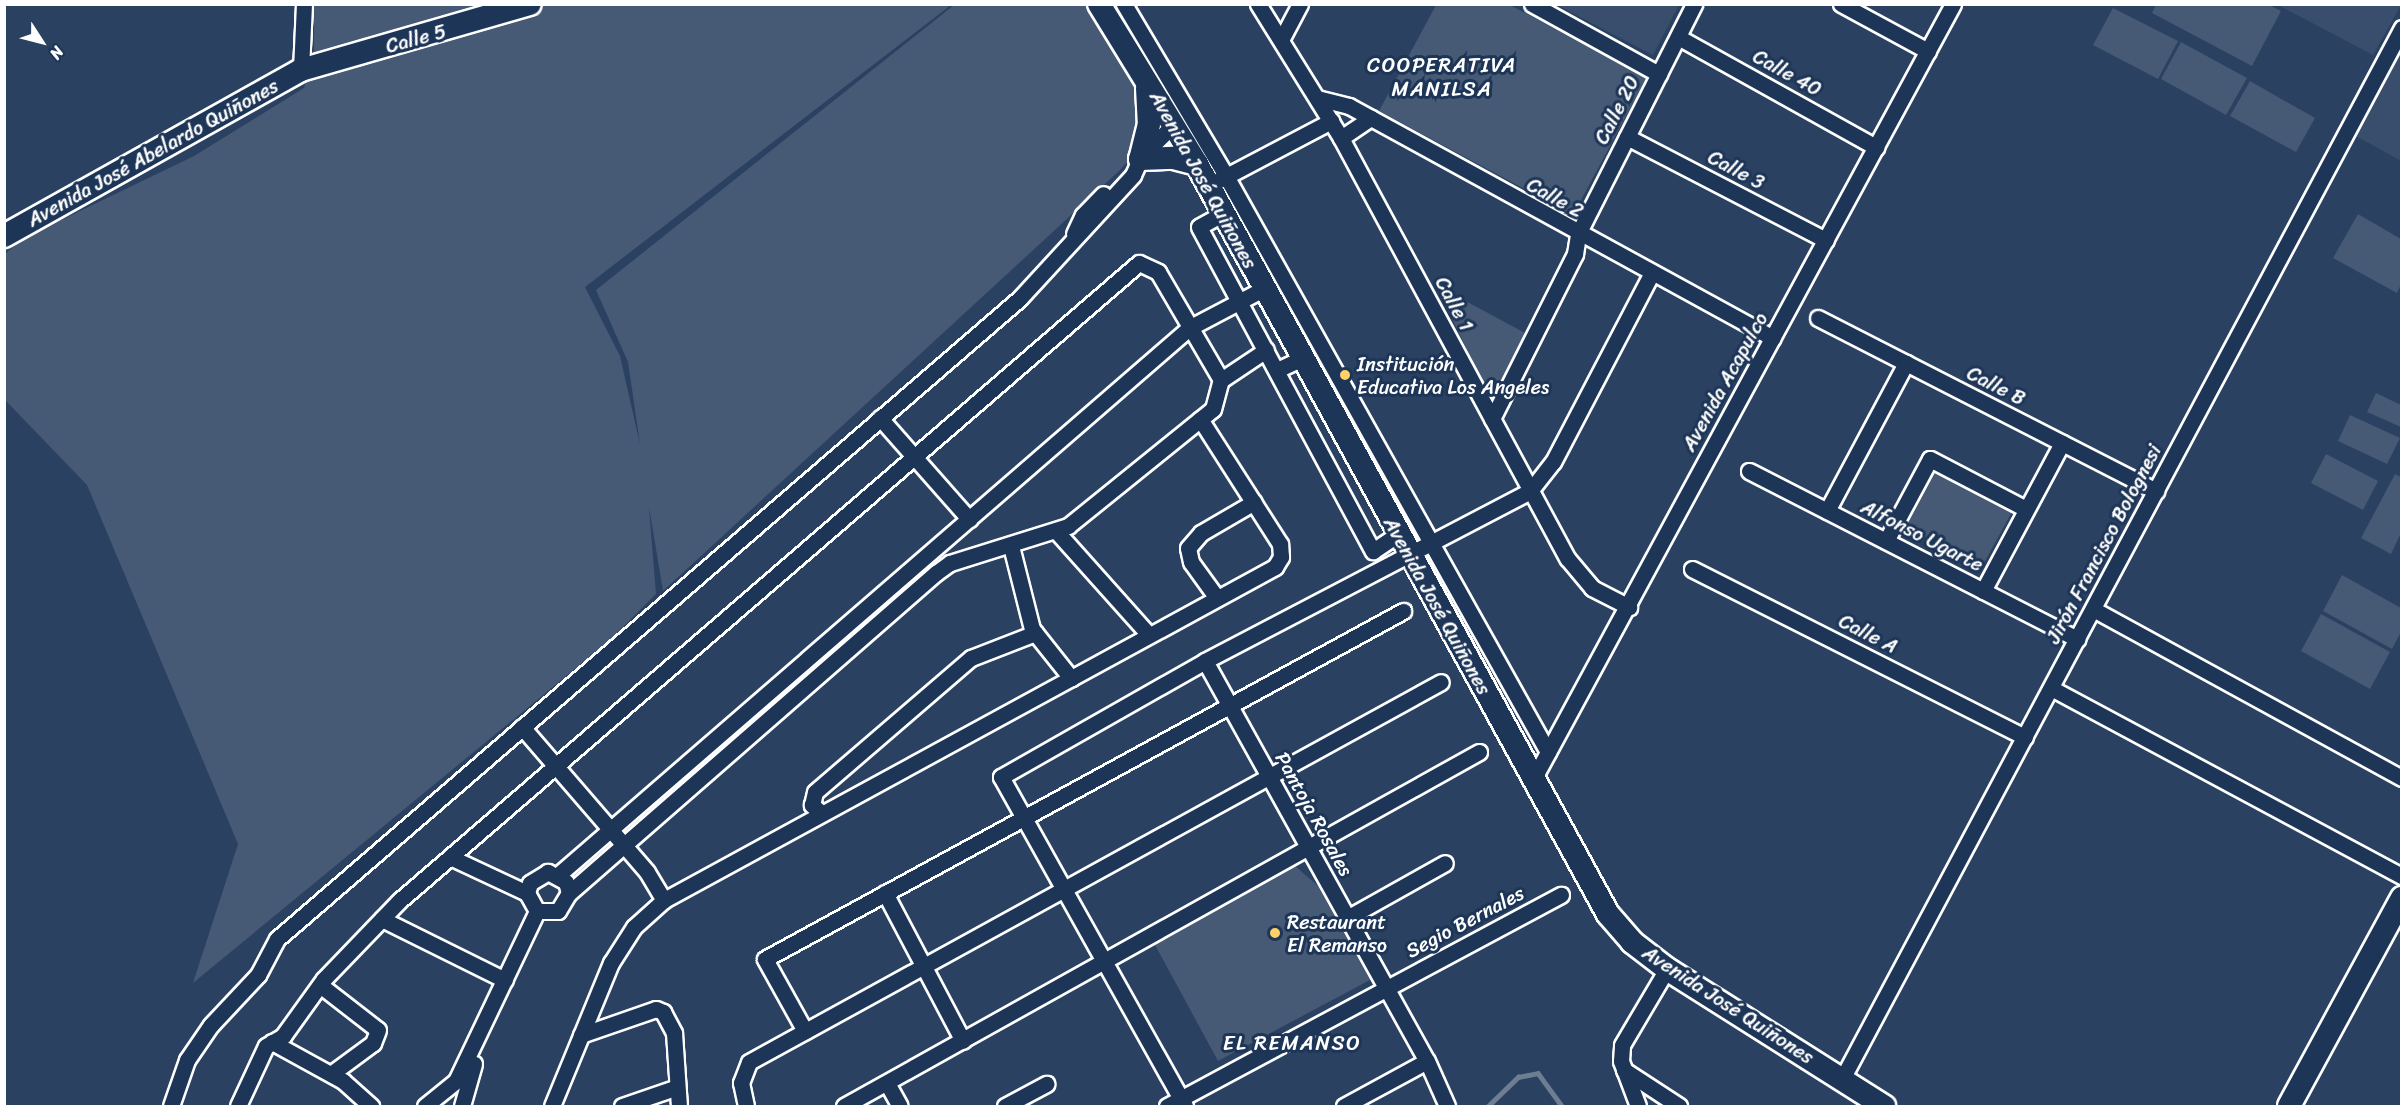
<!DOCTYPE html>
<html>
<head>
<meta charset="utf-8">
<style>
	body { margin:0 }
	#map { position:relative; width:2406px; height:1111px; overflow:hidden; background:#2a4161; font-family:Sriracha,sans-serif }
	div>[style] { position:absolute }
	.built>* { inset:0; background:#394e6c }
	.green>* { inset:0; background:#465975 }
	.stream>* { height:4.5px; margin:-2.25px; padding:0 2.25px; transform-origin:2.25px; border-radius:2.25px; background:#6d7d92 }
	.roads { filter:drop-shadow(2px 0 #fff) drop-shadow(-2px 0 #fff) drop-shadow(0 2px #fff) drop-shadow(0 -2px #fff) }
	.street>* { height:15px; margin:-7.5px; padding:0 7.5px; transform-origin:7.5px; border-radius:7.5px; background:#1d3557 }
	.secondary>* { height:22px; margin:-11px; padding:0 11px; transform-origin:11px; border-radius:11px; background:#1d3557 }
	.dots>* { width:16px; height:16px; translate:-50% -50%; box-sizing:border-box; border:3px solid #1d3557; border-radius:50% }
	span { translate:-50% -50%; white-space:nowrap; text-align:center; line-height:1.15; -webkit-text-stroke:6px #1d3557; paint-order:stroke }
	.street-label { font-size:20px; color:#fff }
	.poi-label { font-size:20px; color:#fff }
	.left { translate:0 -50%; text-align:left }
	.neighbourhood-label { font-size:21px; color:#fff; letter-spacing:1.5px }
	.frame { position:absolute; inset:0; border:6px solid #fff; pointer-events:none }
	.north { position:absolute; left:12px; top:12px; width:60px; height:60px; -webkit-text-stroke:4px #1d3557; paint-order:stroke; rotate:126deg; font-size:16px; font-weight:700; line-height:24px; text-align:center; color:#fff }
	.north::after { content:''; display:block; margin:auto; width:21px; height:27px; background:#fff; clip-path:polygon(50% 0,100% 100%,50% 72%,0 100%) }
</style>
</head>
<body>
<div id="map">
	<div class="built">
		<i style="clip-path:polygon(1557px 5px,1679px 5px,1653px 55px)"></i>
		<i style="clip-path:polygon(2278px 5px,2401px 5px,2373px 55px)"></i>
		<i style="clip-path:polygon(2401px 51px,2401px 161px,2356px 136px)"></i>
	</div>
	<div class="green">
		<i style="clip-path:polygon(314px 5px,951px 5px,585px 287px,620px 356px,640px 444px,628px 362px,596px 290px,954px 5px,1087px 5px,1140px 88px,1144px 111px,1131px 158px,1119px 171px,663px 591px,649px 507px,656px 594px,610px 640px,193px 983px,238px 844px,87px 485px,5px 400px,5px 254px,24px 238px,194px 156px,304px 88px,314px 49px)"></i>
		<i style="clip-path:polygon(1436px 5px,1510px 5px,1647px 77px,1573px 215px,1379px 111px)"></i>
		<i style="clip-path:polygon(2156px 5px,2269px 5px,2281px 11px,2252px 66px,2152px 13px)"></i>
		<i style="clip-path:polygon(2113px 8px,2178px 41px,2158px 79px,2093px 45px)"></i>
		<i style="clip-path:polygon(2181px 42px,2247px 78px,2226px 115px,2161px 79px)"></i>
		<i style="clip-path:polygon(2250px 81px,2315px 118px,2296px 152px,2230px 116px)"></i>
		<i style="clip-path:polygon(2358px 214px,2401px 239px,2401px 284px,2397px 293px,2333px 258px)"></i>
		<i style="clip-path:polygon(1436px 285px,1527px 334px,1493px 404px)"></i>
		<i style="clip-path:polygon(2376px 393px,2401px 405px,2401px 427px,2367px 412px)"></i>
		<i style="clip-path:polygon(2350px 415px,2400px 438px,2387px 464px,2338px 441px)"></i>
		<i style="clip-path:polygon(2326px 454px,2378px 481px,2363px 510px,2311px 483px)"></i>
		<i style="clip-path:polygon(1936px 471px,2012px 512px,1979px 572px,1904px 531px)"></i>
		<i style="clip-path:polygon(2395px 474px,2401px 477px,2401px 533px,2391px 554px,2361px 538px)"></i>
		<i style="clip-path:polygon(2342px 575px,2401px 608px,2401px 632px,2392px 649px,2323px 611px)"></i>
		<i style="clip-path:polygon(2321px 614px,2390px 652px,2370px 689px,2301px 651px)"></i>
		<i style="clip-path:polygon(1294px 865px,1318px 886px,1370px 980px,1218px 1061px,1154px 943px)"></i>
	</div>
	<div class="stream">
		<i style="left:1488px;top:1106px;width:42px;rotate:-44deg"></i>
		<i style="left:1518px;top:1077px;width:20px;rotate:-11deg"></i>
		<i style="left:1538px;top:1073px;width:41px;rotate:54deg"></i>
	</div>
	<div class="roads">
		<div class="street">
			<i style="left:1124px;top:4px;width:200px;rotate:59.3deg"></i>
			<i style="left:1226px;top:176px;width:660px;rotate:60.79deg"></i>
			<i style="left:1258px;top:4px;width:158px;rotate:58.2deg"></i>
			<i style="left:1341px;top:138px;width:478px;rotate:61.7deg"></i>
			<i style="left:1568px;top:559px;width:38px;rotate:50deg"></i>
			<i style="left:1592px;top:588px;width:42px;rotate:27.2deg"></i>
			<i style="left:1532px;top:4px;width:145px;rotate:28.9deg"></i>
			<i style="left:1841px;top:4px;width:99px;rotate:28.4deg"></i>
			<i style="left:1678px;top:37px;width:227px;rotate:29.1deg"></i>
			<i style="left:1281px;top:40px;width:41px;rotate:-62.2deg"></i>
			<i style="left:301px;top:70px;width:66px;rotate:-87.4deg"></i>
			<i style="left:1317px;top:98px;width:33px;rotate:14deg"></i>
			<i style="left:1349px;top:106px;width:483px;rotate:28.7deg"></i>
			<i style="left:1627px;top:137px;width:224px;rotate:27.4deg"></i>
			<i style="left:1341px;top:138px;width:36px;rotate:-34deg"></i>
			<i style="left:1142px;top:156px;width:42px;rotate:-45deg"></i>
			<i style="left:1219px;top:180px;width:127px;rotate:-27.8deg"></i>
			<i style="left:1222px;top:214px;width:26px;rotate:151deg"></i>
			<i style="left:1199px;top:227px;width:368px;rotate:61.8deg"></i>
			<i style="left:1373px;top:551px;width:29px;rotate:-34deg"></i>
			<i style="left:1074px;top:234px;width:21px;rotate:-65deg"></i>
			<i style="left:1083px;top:215px;width:29px;rotate:-46deg"></i>
			<i style="left:1818px;top:318px;width:380px;rotate:27.1deg"></i>
			<i style="left:1277px;top:370px;width:26px;rotate:-25deg"></i>
			<i style="left:880px;top:418px;width:135px;rotate:48.6deg"></i>
			<i style="left:1492px;top:419px;width:185px;rotate:-63.3deg"></i>
			<i style="left:1575px;top:254px;width:20px;rotate:-81deg"></i>
			<i style="left:1578px;top:234px;width:258px;rotate:-63.2deg"></i>
			<i style="left:1749px;top:471px;width:369px;rotate:27.1deg"></i>
			<i style="left:1827px;top:511px;width:168px;rotate:-61.9deg"></i>
			<i style="left:1057px;top:532px;width:138px;rotate:48.2deg"></i>
			<i style="left:1886px;top:541px;width:93px;rotate:-61.8deg"></i>
			<i style="left:1930px;top:459px;width:108px;rotate:27.5deg"></i>
			<i style="left:1011px;top:546px;width:86px;rotate:75.8deg"></i>
			<i style="left:1032px;top:629px;width:63px;rotate:51.5deg"></i>
			<i style="left:1692px;top:569px;width:373px;rotate:26.8deg"></i>
			<i style="left:1983px;top:591px;width:168px;rotate:-61.9deg"></i>
			<i style="left:1217px;top:598px;width:44px;rotate:-125.8deg"></i>
			<i style="left:1191px;top:562px;width:14px;rotate:-102deg"></i>
			<i style="left:1188px;top:548px;width:20px;rotate:-49deg"></i>
			<i style="left:1201px;top:533px;width:61px;rotate:-30.3deg"></i>
			<i style="left:2093px;top:609px;width:352px;rotate:28.7deg"></i>
			<i style="left:1205px;top:661px;width:457px;rotate:61deg"></i>
			<i style="left:1427px;top:1061px;width:49px;rotate:66deg"></i>
			<i style="left:2051px;top:688px;width:398px;rotate:28.2deg"></i>
			<i style="left:522px;top:727px;width:191px;rotate:49.2deg"></i>
			<i style="left:647px;top:872px;width:33px;rotate:59deg"></i>
			<i style="left:1534px;top:778px;width:880px;rotate:-61.57deg"></i>
			<i style="left:820px;top:812px;width:11px;rotate:-139deg"></i>
			<i style="left:812px;top:805px;width:13px;rotate:-77deg"></i>
			<i style="left:815px;top:792px;width:206px;rotate:-40.7deg"></i>
			<i style="left:971px;top:658px;width:69px;rotate:-21.3deg"></i>
			<i style="left:450px;top:857px;width:85px;rotate:25.1deg"></i>
			<i style="left:558px;top:875px;width:835px;rotate:-40.92deg"></i>
			<i style="left:1189px;top:328px;width:84px;rotate:-27.8deg"></i>
			<i style="left:569px;top:893px;width:11px;rotate:-105deg"></i>
			<i style="left:566px;top:882px;width:21px;rotate:-151deg"></i>
			<i style="left:548px;top:872px;width:21px;rotate:149deg"></i>
			<i style="left:530px;top:883px;width:10px;rotate:107deg"></i>
			<i style="left:527px;top:893px;width:21px;rotate:61deg"></i>
			<i style="left:537px;top:911px;width:21px"></i>
			<i style="left:558px;top:911px;width:21px;rotate:-59deg"></i>
			<i style="left:569px;top:893px;width:487px;rotate:-41.1deg"></i>
			<i style="left:936px;top:573px;width:17px;rotate:-36deg"></i>
			<i style="left:950px;top:563px;width:124px;rotate:-17.4deg"></i>
			<i style="left:1068px;top:526px;width:186px;rotate:-38.9deg"></i>
			<i style="left:1213px;top:409px;width:30px;rotate:-75deg"></i>
			<i style="left:1221px;top:380px;width:54px;rotate:-33.7deg"></i>
			<i style="left:885px;top:893px;width:167px;rotate:62.2deg"></i>
			<i style="left:1347px;top:918px;width:112px;rotate:-29.3deg"></i>
			<i style="left:382px;top:919px;width:137px;rotate:26.4deg"></i>
			<i style="left:320px;top:985px;width:73px;rotate:37.8deg"></i>
			<i style="left:378px;top:1030px;width:14px;rotate:111deg"></i>
			<i style="left:373px;top:1043px;width:52px;rotate:143.6deg"></i>
			<i style="left:805px;top:1031px;width:82px;rotate:-119.1deg"></i>
			<i style="left:765px;top:959px;width:727px;rotate:-28.61deg"></i>
			<i style="left:581px;top:1035px;width:79px;rotate:-19.1deg"></i>
			<i style="left:656px;top:1009px;width:8px;rotate:23deg"></i>
			<i style="left:663px;top:1012px;width:24px;rotate:62deg"></i>
			<i style="left:674px;top:1033px;width:73px;rotate:86.1deg"></i>
			<i style="left:272px;top:1042px;width:81px;rotate:28.8deg"></i>
			<i style="left:343px;top:1081px;width:38px;rotate:42deg"></i>
			<i style="left:1624px;top:1070px;width:66px;rotate:33.2deg"></i>
			<i style="left:1842px;top:1079px;width:1191px;rotate:-61.95deg"></i>
			<i style="left:887px;top:1083px;width:26px;rotate:61deg"></i>
			<i style="left:171px;top:1106px;width:49px;rotate:-70.8deg"></i>
			<i style="left:187px;top:1060px;width:42px;rotate:-55.6deg"></i>
			<i style="left:211px;top:1025px;width:69px;rotate:-46.8deg"></i>
			<i style="left:258px;top:975px;width:41px;rotate:-62.2deg"></i>
			<i style="left:277px;top:939px;width:981px;rotate:-40.78deg"></i>
			<i style="left:1020px;top:298px;width:167px;rotate:-47.4deg"></i>
			<i style="left:1133px;top:175px;width:17px;rotate:-66deg"></i>
			<i style="left:238px;top:1106px;width:66px;rotate:-65deg"></i>
			<i style="left:266px;top:1046px;width:20px;rotate:-30deg"></i>
			<i style="left:283px;top:1036px;width:70px;rotate:-54.3deg"></i>
			<i style="left:324px;top:979px;width:108px;rotate:-46.1deg"></i>
			<i style="left:399px;top:901px;width:977px;rotate:-40.77deg"></i>
			<i style="left:1139px;top:263px;width:21px;rotate:25deg"></i>
			<i style="left:1158px;top:272px;width:125px;rotate:59.7deg"></i>
			<i style="left:425px;top:1106px;width:40px;rotate:-39deg"></i>
			<i style="left:456px;top:1081px;width:188px;rotate:-64.5deg"></i>
			<i style="left:462px;top:1106px;width:44px;rotate:-74.1deg"></i>
			<i style="left:552px;top:1106px;width:155px;rotate:-67.6deg"></i>
			<i style="left:611px;top:963px;width:43px;rotate:-57.4deg"></i>
			<i style="left:634px;top:927px;width:40px;rotate:-42deg"></i>
			<i style="left:664px;top:900px;width:696px;rotate:-28.59deg"></i>
			<i style="left:1275px;top:567px;width:12px;rotate:-59deg"></i>
			<i style="left:1281px;top:557px;width:13px;rotate:-94deg"></i>
			<i style="left:1280px;top:544px;width:148px;rotate:-122.6deg"></i>
			<i style="left:622px;top:1106px;width:56px;rotate:-18.8deg"></i>
			<i style="left:746px;top:1106px;width:24px;rotate:-102deg"></i>
			<i style="left:741px;top:1083px;width:22px;rotate:-69deg"></i>
			<i style="left:749px;top:1062px;width:789px;rotate:-28.77deg"></i>
			<i style="left:844px;top:1106px;width:727px;rotate:-29.14deg"></i>
			<i style="left:1005px;top:1106px;width:47px;rotate:-28.2deg"></i>
			<i style="left:1167px;top:1106px;width:447px;rotate:-28.2deg"></i>
			<i style="left:1185px;top:1106px;width:377px;rotate:-119.2deg"></i>
			<i style="left:1001px;top:777px;width:235px;rotate:-29.6deg"></i>
			<i style="left:1205px;top:661px;width:367px;rotate:-27.6deg"></i>
			<i style="left:1530px;top:491px;width:37px;rotate:-52deg"></i>
			<i style="left:1553px;top:462px;width:213px;rotate:-62.4deg"></i>
			<i style="left:1344px;top:1106px;width:94px;rotate:-28.5deg"></i>
			<i style="left:1638px;top:1106px;width:48px;rotate:-110.7deg"></i>
			<i style="left:1621px;top:1061px;width:16px;rotate:-86deg"></i>
			<i style="left:1622px;top:1045px;width:88px;rotate:-59.4deg"></i>
		</div>
		<div class="secondary">
			<i style="left:1099px;top:4px;width:188px;rotate:58.5deg"></i>
			<i style="left:1197px;top:164px;width:855px;rotate:61.28deg"></i>
			<i style="left:1608px;top:914px;width:37px;rotate:49deg"></i>
			<i style="left:1632px;top:942px;width:44px;rotate:37.6deg"></i>
			<i style="left:1667px;top:969px;width:257px;rotate:32.3deg"></i>
			<i style="left:1147px;top:88px;width:36px;rotate:87deg"></i>
			<i style="left:1149px;top:124px;width:36px;rotate:104deg"></i>
			<i style="left:1140px;top:159px;width:34px;rotate:-2deg"></i>
			<i style="left:1174px;top:158px;width:24px;rotate:15deg"></i>
			<i style="left:4px;top:236px;width:340px;rotate:-29.2deg"></i>
			<i style="left:301px;top:70px;width:238px;rotate:-16.1deg"></i>
			<i style="left:2289px;top:1106px;width:237px;rotate:-61.5deg"></i>
		</div>
	</div>
	<div class="dots">
		<i style="left:1345px;top:375px;background:#ffd166"></i>
		<i style="left:1275px;top:933px;background:#ffd166"></i>
	</div>
	<div class="street-label">
		<span style="left:416px;top:39px;rotate:-15deg">Calle 5</span>
		<span style="left:1787px;top:73px;rotate:29deg">Calle 40</span>
		<span style="left:1617px;top:110px;rotate:-63deg">Calle 20</span>
		<span style="left:153px;top:153px;rotate:-29deg">Avenida José Abelardo Quiñones</span>
		<span style="left:1736px;top:170px;rotate:28deg">Calle 3</span>
		<span style="left:1203px;top:180px;rotate:61deg">Avenida José Quiñones</span>
		<span style="left:1555px;top:198px;rotate:29deg">Calle 2</span>
		<span style="left:1454px;top:304px;rotate:62deg">Calle 1</span>
		<span style="left:1725px;top:382px;rotate:-61deg">Avenida Acapulco</span>
		<span style="left:1996px;top:386px;rotate:27deg">Calle B</span>
		<span style="left:1922px;top:536px;rotate:27deg">Alfonso Ugarte</span>
		<span style="left:2104px;top:544px;rotate:-62deg">Jirón Francisco Bolognesi</span>
		<span style="left:1437px;top:606px;rotate:61deg">Avenida José Quiñones</span>
		<span style="left:1868px;top:634px;rotate:27deg">Calle A</span>
		<span style="left:1314px;top:814px;rotate:61deg">Pantoja Rosales</span>
		<span style="left:1465px;top:922px;rotate:-28deg">Segio Bernales</span>
		<span style="left:1728px;top:1005px;rotate:33deg">Avenida José Quiñones</span>
	</div>
	<div class="poi-label">
		<span class="left" style="left:1357px;top:376px">Institución<br>Educativa Los Angeles</span>
		<span class="left" style="left:1287px;top:934px">Restaurant<br>El Remanso</span>
	</div>
	<div class="neighbourhood-label">
		<span style="left:1442px;top:77px">COOPERATIVA<br>MANILSA</span>
		<span style="left:1292px;top:1043px">EL REMANSO</span>
	</div>
	<div class="frame"></div>
	<div class="north">N</div>
</div>
</body>
</html>
